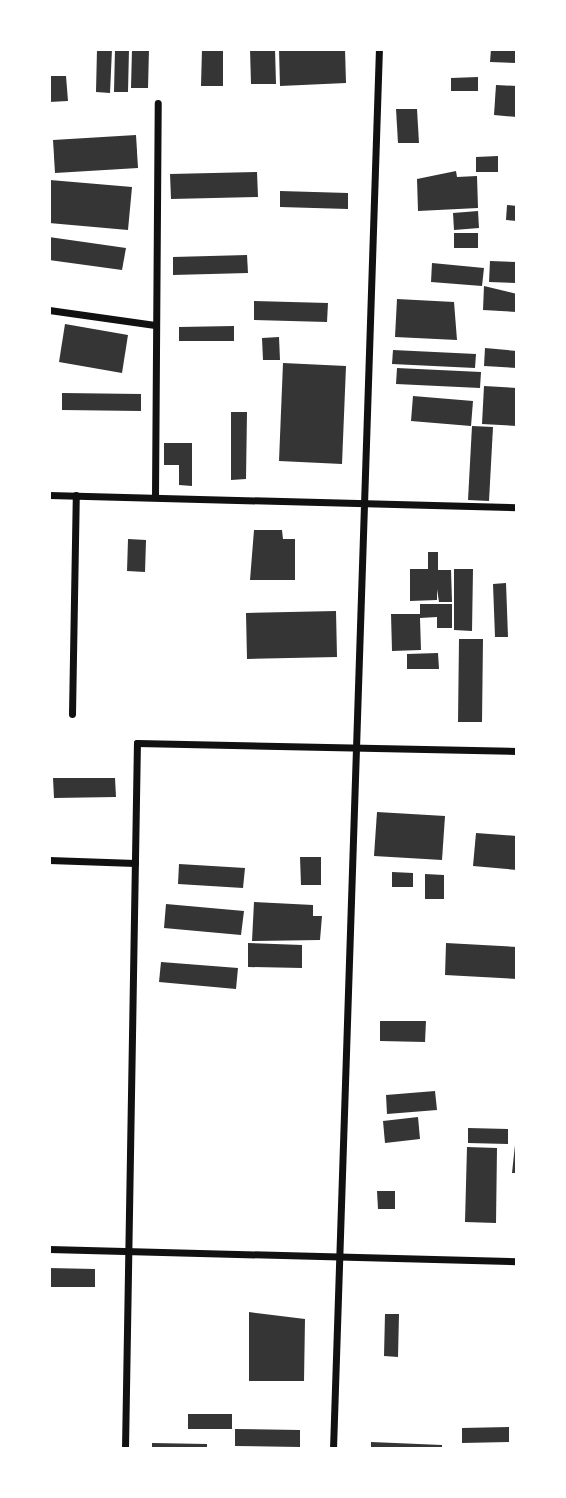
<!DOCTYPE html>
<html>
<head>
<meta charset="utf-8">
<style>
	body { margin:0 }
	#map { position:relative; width:566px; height:1498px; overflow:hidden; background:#fff; font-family:Literata,serif }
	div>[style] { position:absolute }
	.building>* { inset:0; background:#353535 }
	.minor>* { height:7px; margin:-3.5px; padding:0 3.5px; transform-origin:3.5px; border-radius:3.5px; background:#111 }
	span { translate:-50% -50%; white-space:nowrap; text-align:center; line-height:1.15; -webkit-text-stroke:7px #fff; paint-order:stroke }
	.frame { position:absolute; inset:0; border:51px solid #fff; pointer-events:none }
</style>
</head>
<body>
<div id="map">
	<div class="building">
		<i style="clip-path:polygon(97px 49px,112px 49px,110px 93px,96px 92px)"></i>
		<i style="clip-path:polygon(115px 49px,129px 49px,128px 92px,114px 92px)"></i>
		<i style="clip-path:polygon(132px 49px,149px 49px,148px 88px,131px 88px)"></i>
		<i style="clip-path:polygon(202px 49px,223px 49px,223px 86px,201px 86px)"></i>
		<i style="clip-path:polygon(250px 49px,275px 49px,276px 84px,251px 84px)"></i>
		<i style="clip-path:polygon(279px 49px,345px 49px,346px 83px,280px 86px)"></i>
		<i style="clip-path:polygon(491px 49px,517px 49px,517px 63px,490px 62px)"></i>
		<i style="clip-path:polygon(49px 76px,66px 76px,68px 101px,49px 102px)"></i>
		<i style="clip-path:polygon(478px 77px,478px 91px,451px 91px,451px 78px)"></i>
		<i style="clip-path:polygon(496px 85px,517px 86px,517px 117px,494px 115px)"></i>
		<i style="clip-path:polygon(396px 109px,417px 109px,419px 143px,398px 143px)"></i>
		<i style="clip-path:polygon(136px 135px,138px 168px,55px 173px,53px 140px)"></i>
		<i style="clip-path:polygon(498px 156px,498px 172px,476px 172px,476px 157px)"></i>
		<i style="clip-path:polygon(456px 171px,457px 177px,477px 176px,478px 208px,418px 211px,417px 179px)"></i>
		<i style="clip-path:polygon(257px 172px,258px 197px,171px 199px,170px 174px)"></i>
		<i style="clip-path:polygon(50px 180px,132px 187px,128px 230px,49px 223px)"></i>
		<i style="clip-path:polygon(280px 191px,348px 193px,348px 209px,280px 207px)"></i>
		<i style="clip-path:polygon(507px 205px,517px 206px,517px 221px,506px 220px)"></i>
		<i style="clip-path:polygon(478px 211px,479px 228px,454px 230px,453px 213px)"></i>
		<i style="clip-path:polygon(454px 233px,478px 233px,478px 248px,454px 248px)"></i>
		<i style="clip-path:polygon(49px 237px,126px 248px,122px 270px,49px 260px)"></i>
		<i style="clip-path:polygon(247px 255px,248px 273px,173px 275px,173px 257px)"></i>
		<i style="clip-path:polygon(490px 261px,517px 262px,516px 283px,489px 282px)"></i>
		<i style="clip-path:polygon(432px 263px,484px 268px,482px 286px,431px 282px)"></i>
		<i style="clip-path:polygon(484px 286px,517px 294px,517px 312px,483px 310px)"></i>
		<i style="clip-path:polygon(397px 299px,454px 302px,457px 340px,395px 337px)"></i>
		<i style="clip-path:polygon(254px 301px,328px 303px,327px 322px,254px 320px)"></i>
		<i style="clip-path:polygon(65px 324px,128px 335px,122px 373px,59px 362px)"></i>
		<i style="clip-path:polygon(234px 326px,234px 341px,179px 341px,179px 327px)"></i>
		<i style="clip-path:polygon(279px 337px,280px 360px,263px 360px,262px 338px)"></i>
		<i style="clip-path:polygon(485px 348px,517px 351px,517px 368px,484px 366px)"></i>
		<i style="clip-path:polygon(393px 350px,476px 354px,475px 368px,392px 364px)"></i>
		<i style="clip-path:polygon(283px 363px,346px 366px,342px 464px,279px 461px)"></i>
		<i style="clip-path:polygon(397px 368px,481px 372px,480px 388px,396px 384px)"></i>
		<i style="clip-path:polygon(484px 386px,517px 388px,517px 426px,482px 424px)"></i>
		<i style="clip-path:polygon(62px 393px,141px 394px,141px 411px,62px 410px)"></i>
		<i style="clip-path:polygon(413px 396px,473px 401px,471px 426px,411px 421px)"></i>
		<i style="clip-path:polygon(231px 412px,247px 412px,246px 479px,231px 480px)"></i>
		<i style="clip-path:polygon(472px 426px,493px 427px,489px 501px,468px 500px)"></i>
		<i style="clip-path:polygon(164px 443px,192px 443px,192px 486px,179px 485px,179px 465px,164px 465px)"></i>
		<i style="clip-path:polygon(254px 530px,282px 530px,283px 539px,295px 539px,295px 580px,250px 580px)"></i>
		<i style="clip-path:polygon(128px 539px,146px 540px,145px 572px,127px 571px)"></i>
		<i style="clip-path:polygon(428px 552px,438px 552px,438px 570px,451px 570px,452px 602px,439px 602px,437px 589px,437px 600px,410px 601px,410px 569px,428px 569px)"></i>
		<i style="clip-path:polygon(454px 569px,473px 569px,472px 631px,454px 630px)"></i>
		<i style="clip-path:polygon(506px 583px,508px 637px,495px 637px,493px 584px)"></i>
		<i style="clip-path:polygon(420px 604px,452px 604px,452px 628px,437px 628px,437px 617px,420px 618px,421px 650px,392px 651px,391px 614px,420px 614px)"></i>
		<i style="clip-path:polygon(336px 611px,337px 657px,247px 659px,246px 613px)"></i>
		<i style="clip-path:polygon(459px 639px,483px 639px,482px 722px,458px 722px)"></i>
		<i style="clip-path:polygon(438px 653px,439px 669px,407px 669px,407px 654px)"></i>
		<i style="clip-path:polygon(53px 778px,115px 778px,116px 797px,54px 798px)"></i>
		<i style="clip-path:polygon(377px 812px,445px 816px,442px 860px,374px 856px)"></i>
		<i style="clip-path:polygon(476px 833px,517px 836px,517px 870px,473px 866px)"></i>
		<i style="clip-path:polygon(300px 857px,321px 857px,321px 885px,301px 885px)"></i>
		<i style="clip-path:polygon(179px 864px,245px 868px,243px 888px,178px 884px)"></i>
		<i style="clip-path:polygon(392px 872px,413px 873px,413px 887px,392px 887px)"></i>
		<i style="clip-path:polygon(425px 874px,444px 875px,444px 899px,425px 899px)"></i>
		<i style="clip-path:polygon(254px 902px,313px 905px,313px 916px,322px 916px,320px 940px,252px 941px)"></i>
		<i style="clip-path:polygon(166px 904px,244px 911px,241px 935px,164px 928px)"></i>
		<i style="clip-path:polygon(248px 943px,302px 945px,302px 968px,248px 967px)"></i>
		<i style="clip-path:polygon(446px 943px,517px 947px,517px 979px,445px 975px)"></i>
		<i style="clip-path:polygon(161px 962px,238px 968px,236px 989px,159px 982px)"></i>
		<i style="clip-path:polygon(380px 1021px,426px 1021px,425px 1042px,380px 1041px)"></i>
		<i style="clip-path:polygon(435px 1091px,437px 1110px,387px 1114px,386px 1095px)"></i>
		<i style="clip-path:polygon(418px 1117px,420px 1139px,385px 1143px,383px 1121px)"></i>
		<i style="clip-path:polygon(468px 1128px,508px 1129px,508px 1144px,468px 1143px)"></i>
		<i style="clip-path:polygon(515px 1145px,517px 1146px,517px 1173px,512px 1173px)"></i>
		<i style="clip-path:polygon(467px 1147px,497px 1148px,496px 1223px,465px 1222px)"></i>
		<i style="clip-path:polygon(377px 1191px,395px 1191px,395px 1209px,378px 1209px)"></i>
		<i style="clip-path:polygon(49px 1268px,95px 1269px,95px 1287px,49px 1287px)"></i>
		<i style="clip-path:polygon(249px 1312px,305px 1319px,304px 1381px,249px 1381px)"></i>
		<i style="clip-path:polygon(385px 1314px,399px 1314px,398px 1357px,384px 1356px)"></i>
		<i style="clip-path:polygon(188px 1414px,232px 1414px,232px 1429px,188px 1429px)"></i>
		<i style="clip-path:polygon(509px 1427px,509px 1442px,462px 1443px,462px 1428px)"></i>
		<i style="clip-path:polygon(235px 1429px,300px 1430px,300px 1447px,235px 1446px)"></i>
		<i style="clip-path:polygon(371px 1442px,442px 1445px,442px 1449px,371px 1449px)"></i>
		<i style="clip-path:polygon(152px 1443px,207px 1444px,207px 1449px,152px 1449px)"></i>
	</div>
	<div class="minor">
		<i style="left:49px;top:310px;width:107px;rotate:8.1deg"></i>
		<i style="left:49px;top:495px;width:468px;rotate:1.5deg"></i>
		<i style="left:155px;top:495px;width:392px;rotate:-89.6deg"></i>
		<i style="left:72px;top:714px;width:219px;rotate:-89deg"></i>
		<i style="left:49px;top:860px;width:86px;rotate:2deg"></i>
		<i style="left:49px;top:1249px;width:468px;rotate:1.5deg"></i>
		<i style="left:125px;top:1449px;width:706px;rotate:-89.03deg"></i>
		<i style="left:137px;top:743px;width:380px;rotate:1.2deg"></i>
		<i style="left:333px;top:1449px;width:1401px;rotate:-88.12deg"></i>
	</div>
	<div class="frame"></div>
</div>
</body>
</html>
